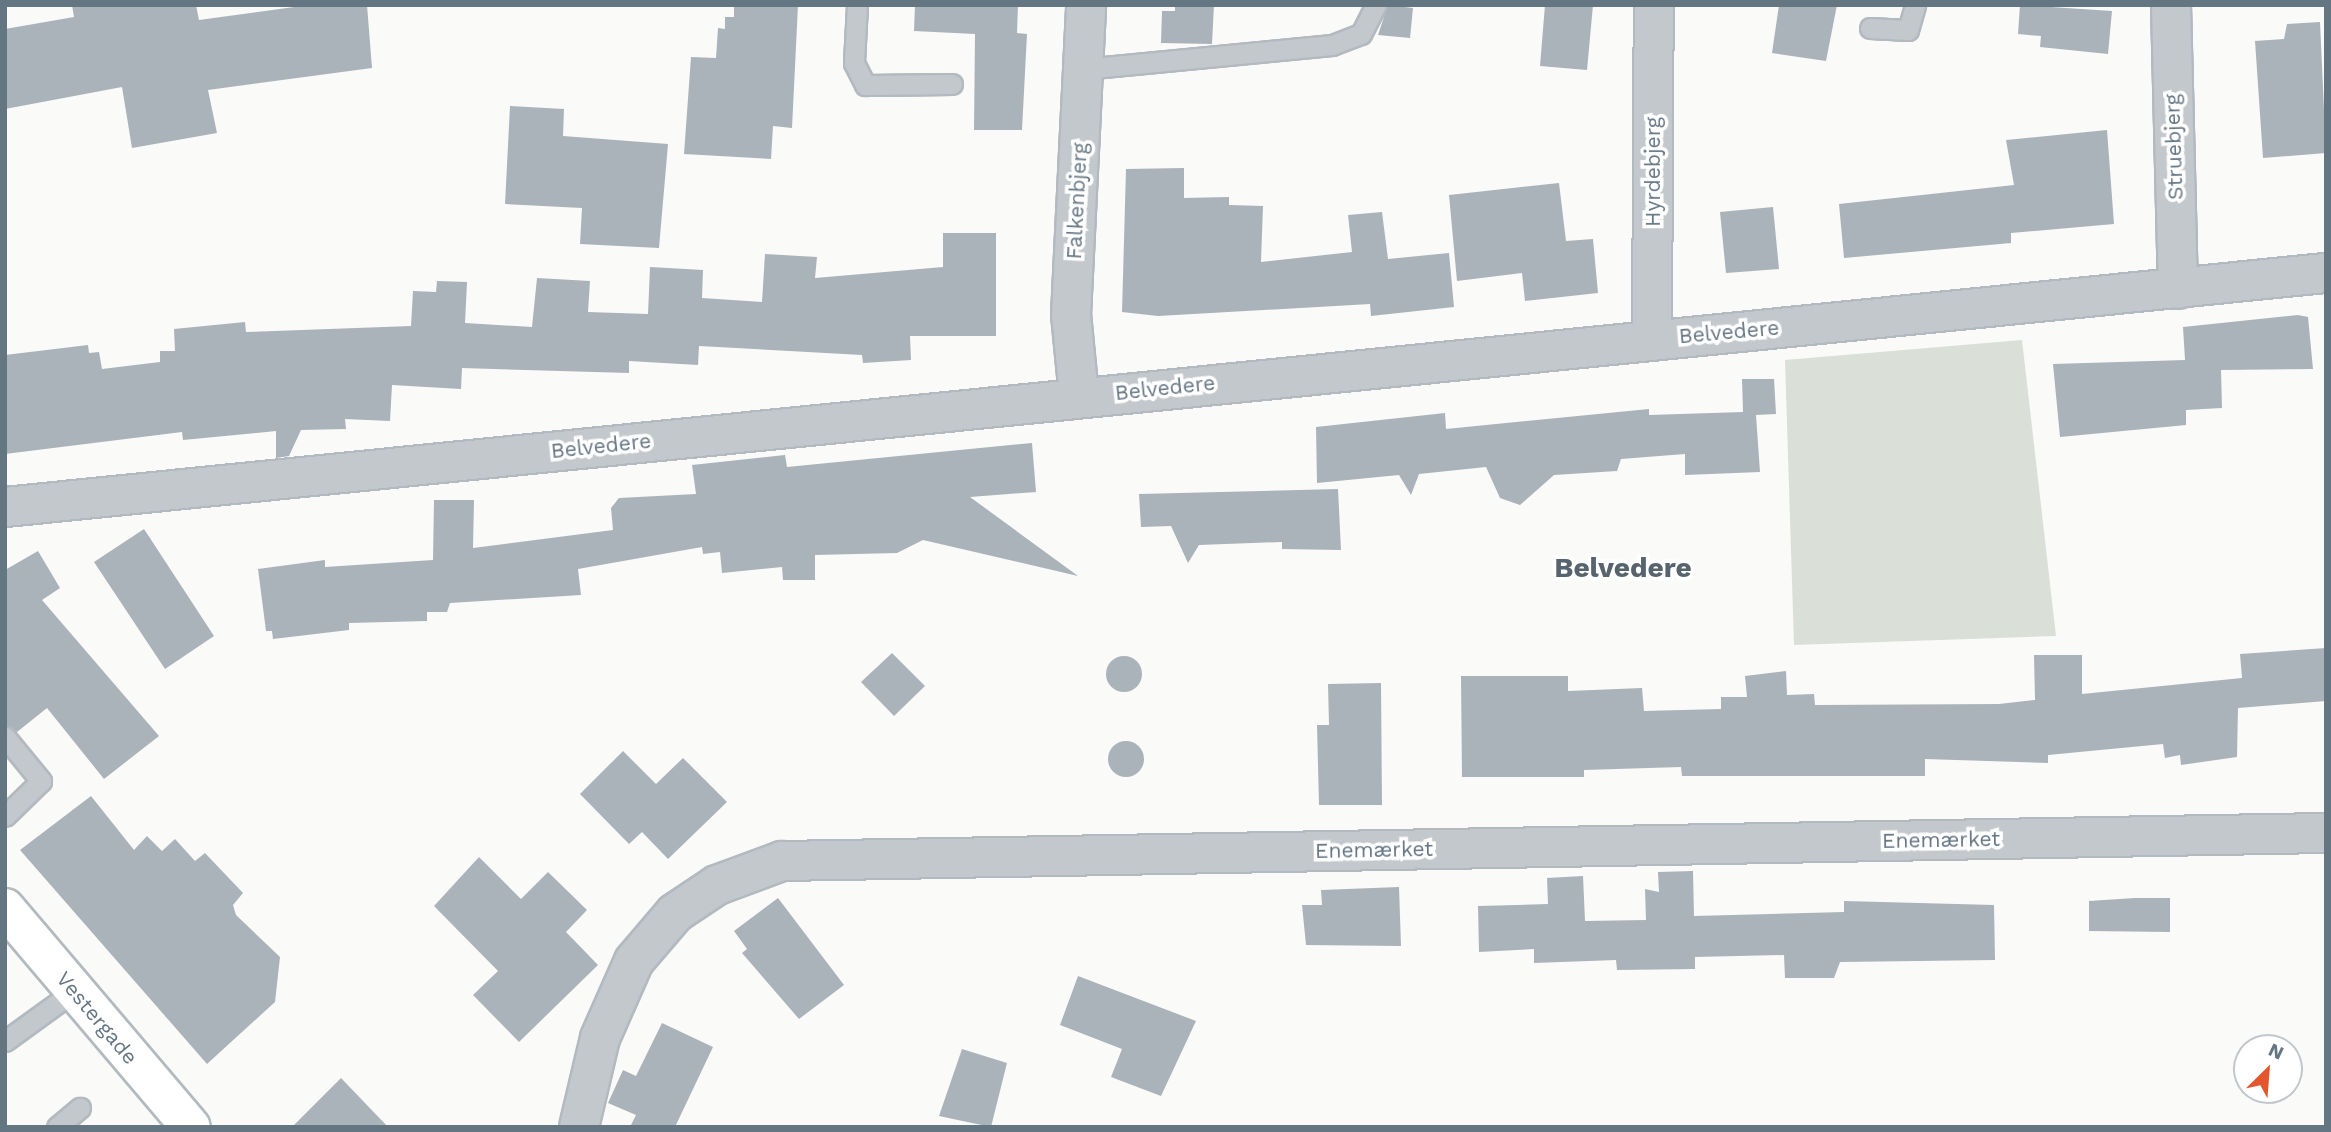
<!DOCTYPE html>
<html>
<head>
<meta charset="utf-8">
<style>
	body { margin:0 }
	#map { position:relative; width:2331px; height:1132px; overflow:hidden; background:#fafaf8; font-family:"Work Sans",sans-serif }
	div>[style] { position:absolute }
	.green>* { inset:0; background:#dadfd7 }
	.building>* { inset:0; background:#aab3b9 }
	.round { border-radius:50% }
	.roads { filter:drop-shadow(2px 0 #b3babf) drop-shadow(-2px 0 #b3babf) drop-shadow(0 2px #b3babf) drop-shadow(0 -2px #b3babf) }
	.lane>* { height:19px; margin:-9.5px; padding:0 9.5px; transform-origin:9.5px; border-radius:9.5px; background:#c3c8cc }
	.street>* { height:38px; margin:-19px; padding:0 19px; transform-origin:19px; border-radius:19px; background:#c3c8cc }
	.secondary>* { height:38px; margin:-19px; padding:0 19px; transform-origin:19px; border-radius:19px; background:#fff }
	span { translate:-50% -50%; white-space:nowrap; text-align:center; line-height:1.15; -webkit-text-stroke:7px #fff; paint-order:stroke }
	.street-label { font-size:21px; color:#657683 }
	.district-label { font-size:28px; color:#57646e; font-weight:700 }
	.frame { position:absolute; inset:0; border:7px solid #657683; pointer-events:none }
	.north { position:absolute; left:2233px; top:1034px; width:70px; height:70px; box-sizing:border-box; background:#fff; border:2px solid #c1c8cd; border-radius:50%; rotate:25deg; font-size:19px; font-weight:700; line-height:28px; text-align:center; color:#657683 }
	.north::after { content:''; display:block; margin:auto; width:24px; height:32px; background:#e4572e; clip-path:polygon(50% 0,100% 100%,50% 72%,0 100%) }
</style>
</head>
<body>
<div id="map">
	<div class="green">
		<i style="clip-path:polygon(2022px 340px,2056px 636px,1794px 645px,1785px 360px)"></i>
	</div>
	<div class="building">
		<i style="clip-path:polygon(72px 5px,196px 5px,199px 20px,309px 5px,367px 5px,372px 68px,208px 90px,217px 133px,132px 148px,122px 87px,5px 109px,5px 29px,74px 17px)"></i>
		<i style="clip-path:polygon(734px 5px,798px 5px,792px 128px,773px 126px,771px 159px,684px 154px,691px 57px,716px 58px,718px 28px,725px 29px,725px 17px,734px 17px)"></i>
		<i style="clip-path:polygon(915px 5px,1018px 5px,1017px 33px,1027px 34px,1022px 130px,974px 130px,975px 34px,914px 31px)"></i>
		<i style="clip-path:polygon(1175px 5px,1214px 5px,1212px 44px,1161px 43px,1162px 11px,1175px 11px)"></i>
		<i style="clip-path:polygon(1388px 5px,1413px 8px,1410px 38px,1378px 35px)"></i>
		<i style="clip-path:polygon(1545px 5px,1593px 5px,1587px 70px,1540px 66px)"></i>
		<i style="clip-path:polygon(1779px 5px,1837px 5px,1826px 61px,1772px 53px)"></i>
		<i style="clip-path:polygon(2020px 5px,2112px 11px,2108px 54px,2040px 47px,2041px 36px,2018px 34px)"></i>
		<i style="clip-path:polygon(2320px 22px,2326px 153px,2263px 158px,2255px 41px,2284px 39px,2287px 24px)"></i>
		<i style="clip-path:polygon(510px 106px,564px 109px,563px 136px,668px 144px,659px 248px,580px 244px,582px 208px,505px 204px)"></i>
		<i style="clip-path:polygon(2107px 130px,2114px 224px,2011px 233px,2011px 243px,1844px 258px,1839px 204px,2014px 185px,2006px 140px)"></i>
		<i style="clip-path:polygon(1184px 168px,1184px 198px,1229px 197px,1229px 205px,1263px 206px,1261px 262px,1352px 252px,1348px 215px,1382px 212px,1388px 259px,1449px 253px,1454px 307px,1371px 316px,1370px 304px,1158px 316px,1122px 312px,1126px 169px)"></i>
		<i style="clip-path:polygon(1559px 183px,1566px 241px,1593px 239px,1598px 293px,1525px 301px,1522px 273px,1457px 281px,1449px 195px)"></i>
		<i style="clip-path:polygon(1773px 207px,1779px 269px,1726px 273px,1720px 212px)"></i>
		<i style="clip-path:polygon(943px 233px,996px 233px,996px 336px,910px 336px,911px 360px,863px 363px,862px 355px,699px 346px,698px 365px,629px 361px,629px 373px,462px 368px,461px 389px,392px 385px,390px 421px,345px 419px,346px 429px,301px 430px,289px 456px,276px 458px,276px 431px,183px 440px,182px 432px,5px 454px,5px 355px,88px 345px,89px 353px,99px 352px,102px 369px,160px 362px,160px 351px,175px 351px,174px 329px,245px 322px,246px 332px,411px 326px,413px 291px,436px 292px,437px 281px,467px 282px,465px 323px,532px 327px,537px 278px,590px 281px,588px 312px,648px 314px,650px 267px,703px 270px,702px 298px,762px 302px,765px 254px,817px 257px,815px 278px,943px 267px)"></i>
		<i style="clip-path:polygon(2298px 315px,2308px 317px,2313px 369px,2221px 370px,2222px 408px,2186px 410px,2186px 425px,2060px 437px,2053px 364px,2185px 360px,2183px 327px)"></i>
		<i style="clip-path:polygon(1742px 379px,1774px 379px,1776px 414px,1756px 415px,1760px 472px,1685px 475px,1685px 454px,1621px 459px,1617px 471px,1554px 475px,1520px 505px,1500px 498px,1486px 467px,1419px 474px,1411px 495px,1399px 475px,1317px 483px,1316px 427px,1445px 413px,1446px 429px,1649px 409px,1649px 415px,1743px 412px)"></i>
		<i style="clip-path:polygon(1032px 443px,1036px 492px,970px 497px,1078px 576px,923px 540px,897px 553px,815px 555px,815px 580px,783px 580px,782px 567px,722px 573px,720px 552px,703px 554px,702px 547px,578px 569px,581px 595px,450px 603px,447px 612px,427px 612px,427px 621px,349px 623px,349px 630px,273px 639px,272px 631px,266px 631px,258px 569px,325px 560px,325px 567px,433px 560px,434px 500px,474px 500px,473px 548px,613px 530px,611px 508px,619px 498px,696px 494px,692px 465px,785px 455px,787px 467px)"></i>
		<i style="clip-path:polygon(1338px 489px,1341px 550px,1282px 549px,1282px 542px,1199px 545px,1188px 563px,1171px 526px,1141px 527px,1139px 494px)"></i>
		<i style="clip-path:polygon(144px 529px,214px 636px,165px 669px,94px 562px)"></i>
		<i style="clip-path:polygon(38px 551px,60px 588px,42px 600px,159px 736px,104px 779px,47px 708px,17px 732px,5px 725px,5px 570px)"></i>
		<i style="clip-path:polygon(2326px 648px,2326px 701px,2238px 708px,2237px 757px,2181px 765px,2180px 755px,2165px 758px,2163px 744px,2048px 755px,2048px 763px,1925px 759px,1925px 776px,1682px 776px,1681px 767px,1584px 770px,1584px 777px,1462px 777px,1461px 676px,1568px 676px,1568px 691px,1642px 688px,1644px 711px,1721px 709px,1721px 697px,1747px 697px,1745px 676px,1786px 671px,1787px 695px,1814px 694px,1815px 705px,1999px 704px,2035px 700px,2034px 655px,2082px 655px,2082px 694px,2242px 678px,2240px 654px)"></i>
		<i style="clip-path:polygon(892px 653px,925px 686px,894px 716px,861px 682px)"></i>
		<i class="round" style="left:1106px;top:656px;width:36px;height:36px"></i>
		<i style="clip-path:polygon(1381px 683px,1382px 805px,1319px 805px,1317px 725px,1329px 725px,1328px 684px)"></i>
		<i class="round" style="left:1108px;top:741px;width:36px;height:36px"></i>
		<i style="clip-path:polygon(623px 751px,656px 784px,683px 758px,727px 802px,668px 859px,642px 832px,629px 844px,580px 794px)"></i>
		<i style="clip-path:polygon(91px 796px,134px 850px,147px 836px,162px 851px,175px 839px,195px 861px,205px 853px,243px 893px,233px 905px,236px 915px,280px 957px,275px 1002px,207px 1064px,20px 850px)"></i>
		<i style="clip-path:polygon(479px 857px,521px 899px,548px 872px,587px 910px,566px 932px,598px 965px,519px 1042px,473px 995px,498px 971px,434px 906px)"></i>
		<i style="clip-path:polygon(1693px 871px,1694px 916px,1844px 912px,1844px 901px,1994px 905px,1995px 960px,1840px 962px,1834px 978px,1785px 978px,1784px 955px,1695px 957px,1695px 969px,1617px 970px,1616px 960px,1534px 963px,1534px 949px,1479px 952px,1478px 906px,1548px 904px,1547px 878px,1583px 876px,1585px 921px,1646px 920px,1645px 889px,1659px 892px,1658px 872px)"></i>
		<i style="clip-path:polygon(1399px 887px,1401px 946px,1306px 945px,1302px 905px,1322px 905px,1321px 890px)"></i>
		<i style="clip-path:polygon(778px 898px,844px 985px,799px 1019px,742px 953px,747px 949px,734px 931px)"></i>
		<i style="clip-path:polygon(2135px 898px,2170px 898px,2170px 932px,2089px 931px,2089px 901px)"></i>
		<i style="clip-path:polygon(1078px 976px,1196px 1021px,1161px 1096px,1111px 1077px,1122px 1049px,1060px 1025px)"></i>
		<i style="clip-path:polygon(662px 1023px,713px 1047px,675px 1127px,630px 1127px,636px 1115px,608px 1103px,623px 1070px,636px 1076px)"></i>
		<i style="clip-path:polygon(962px 1049px,1007px 1063px,991px 1127px,939px 1116px)"></i>
		<i style="clip-path:polygon(341px 1078px,388px 1127px,292px 1127px)"></i>
	</div>
	<div class="roads">
		<div class="lane">
			<i style="left:857px;top:5px;width:58px;rotate:93deg"></i>
			<i style="left:854px;top:63px;width:25px;rotate:63deg"></i>
			<i style="left:865px;top:85px;width:87px;rotate:-0.7deg"></i>
			<i style="left:1870px;top:28px;width:38px;rotate:3deg"></i>
			<i style="left:1908px;top:30px;width:26px;rotate:-74deg"></i>
			<i style="left:1083px;top:69px;width:250px;rotate:-5.5deg"></i>
			<i style="left:1332px;top:45px;width:31px;rotate:-21deg"></i>
			<i style="left:1361px;top:34px;width:33px;rotate:-63deg"></i>
			<i style="left:5px;top:737px;width:57px;rotate:50.7deg"></i>
			<i style="left:41px;top:781px;width:50px;rotate:135.8deg"></i>
			<i style="left:5px;top:1041px;width:85px;rotate:-35.9deg"></i>
			<i style="left:57px;top:1127px;width:30px;rotate:-40deg"></i>
		</div>
		<div class="street">
			<i style="left:2171px;top:5px;width:284px;rotate:88.6deg"></i>
			<i style="left:1652px;top:339px;width:334px;rotate:-89.7deg"></i>
			<i style="left:1079px;top:396px;width:81px;rotate:-95.6deg"></i>
			<i style="left:1071px;top:315px;width:310px;rotate:-87.2deg"></i>
			<i style="left:5px;top:507px;width:2333px;rotate:-5.76deg"></i>
			<i style="left:579px;top:1127px;width:91px;rotate:-76.7deg"></i>
			<i style="left:600px;top:1038px;width:84px;rotate:-66.2deg"></i>
			<i style="left:634px;top:961px;width:63px;rotate:-49.5deg"></i>
			<i style="left:675px;top:913px;width:50px;rotate:-33.7deg"></i>
			<i style="left:717px;top:885px;width:69px;rotate:-20.3deg"></i>
			<i style="left:782px;top:861px;width:1544px;rotate:-1.04deg"></i>
		</div>
		<div class="secondary">
			<i style="left:5px;top:908px;width:287px;rotate:49.7deg"></i>
		</div>
	</div>
	<div class="street-label">
		<span style="left:2174px;top:147px;rotate:-92deg">Struebjerg</span>
		<span style="left:1653px;top:172px;rotate:-90deg">Hyrdebjerg</span>
		<span style="left:1077px;top:201px;rotate:-87deg">Falkenbjerg</span>
		<span style="left:1729px;top:332px;rotate:-5deg">Belvedere</span>
		<span style="left:1165px;top:388px;rotate:-6deg">Belvedere</span>
		<span style="left:601px;top:446px;rotate:-6deg">Belvedere</span>
		<span style="left:1941px;top:840px;rotate:-1deg">Enemærket</span>
		<span style="left:1374px;top:850px;rotate:-1deg">Enemærket</span>
		<span style="left:97px;top:1018px;rotate:50deg">Vestergade</span>
	</div>
	<div class="district-label">
		<span style="left:1623px;top:568px">Belvedere</span>
	</div>
	<div class="frame"></div>
	<div class="north">N</div>
</div>
</body>
</html>
